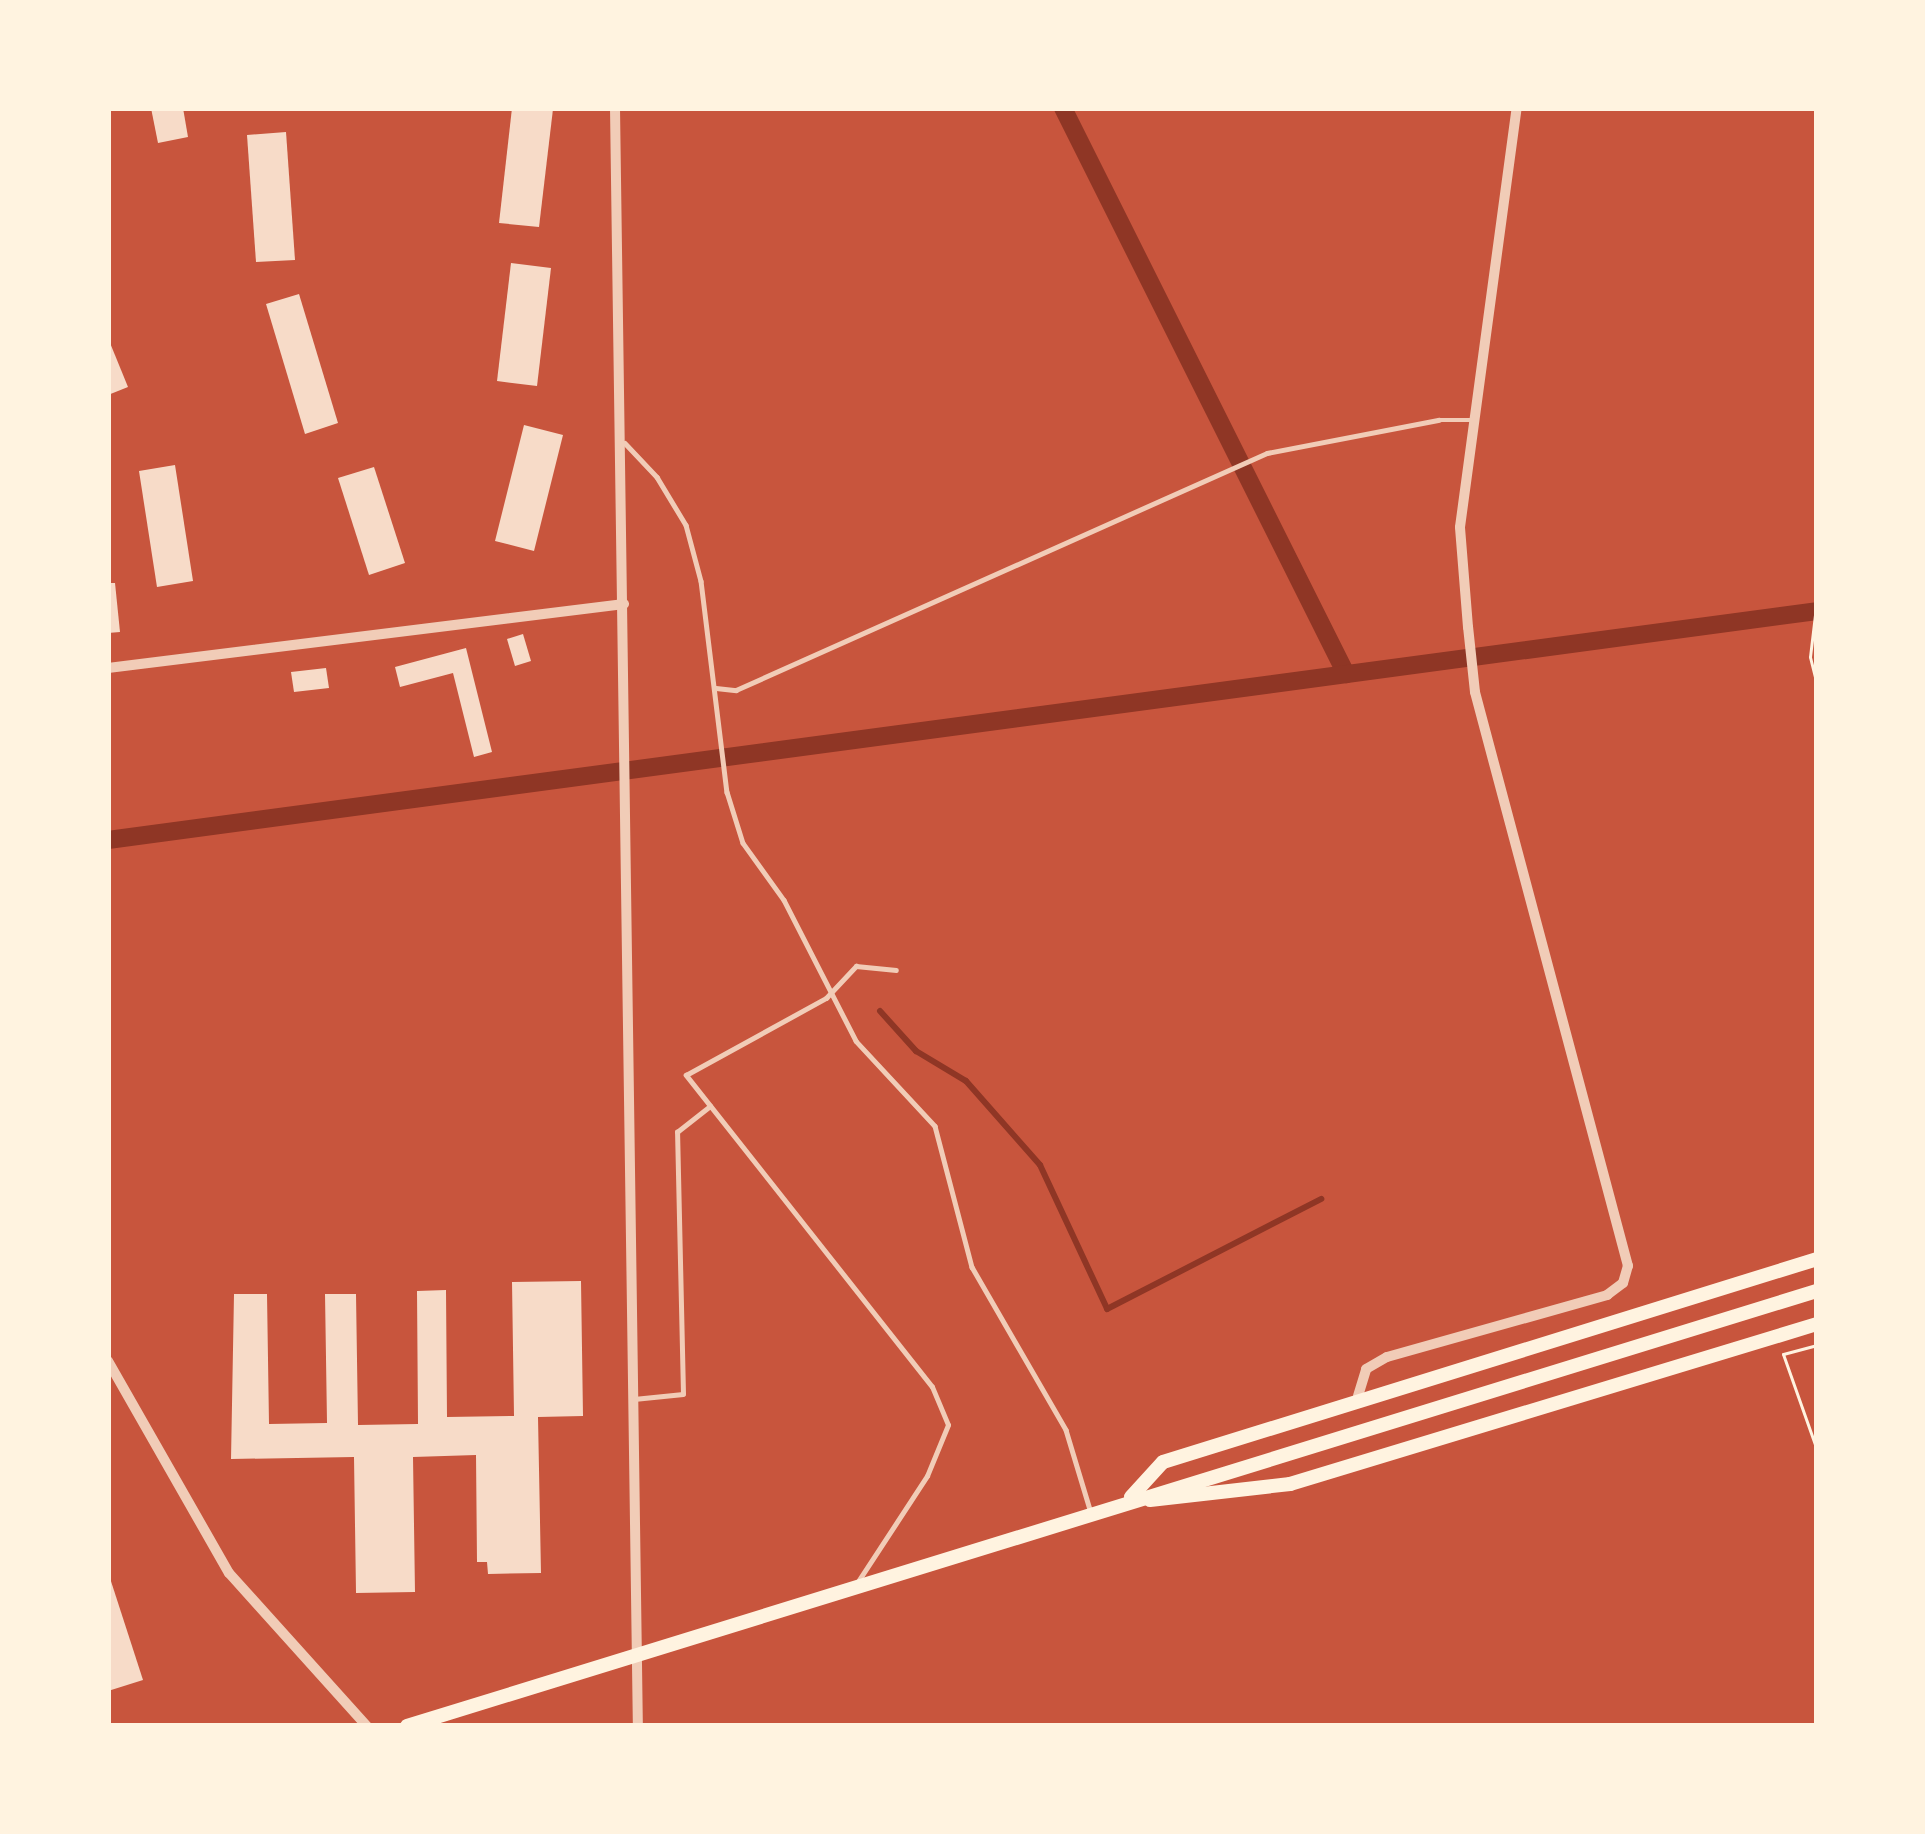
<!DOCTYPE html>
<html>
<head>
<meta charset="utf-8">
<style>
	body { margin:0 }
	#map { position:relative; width:1925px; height:1834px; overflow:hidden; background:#c8553d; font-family:"PT Sans",sans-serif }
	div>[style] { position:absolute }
	.stream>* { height:6px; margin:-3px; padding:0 3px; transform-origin:3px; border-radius:3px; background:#8f3625 }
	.canal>* { height:18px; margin:-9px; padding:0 9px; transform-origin:9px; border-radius:9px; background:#8f3625 }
	.building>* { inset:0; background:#f7dbc8 }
	.path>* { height:3px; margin:-1.5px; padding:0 1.5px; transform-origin:1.5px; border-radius:1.5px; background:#fff3e0 }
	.service>* { height:4.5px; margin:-2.25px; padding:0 2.25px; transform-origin:2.25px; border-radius:2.25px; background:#f1ccb7 }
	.minor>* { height:10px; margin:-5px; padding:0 5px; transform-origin:5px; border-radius:5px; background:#f1ccb7 }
	.secondary>* { height:14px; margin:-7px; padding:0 7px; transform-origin:7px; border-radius:7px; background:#fff3e0 }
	span { translate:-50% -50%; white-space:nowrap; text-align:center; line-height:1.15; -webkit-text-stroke:12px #fff3e0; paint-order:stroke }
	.frame { position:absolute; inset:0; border:111px solid #fff3e0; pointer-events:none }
</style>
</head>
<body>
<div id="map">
	<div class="stream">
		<i style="left:880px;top:1011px;width:54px;rotate:48deg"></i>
		<i style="left:916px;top:1051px;width:58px;rotate:31deg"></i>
		<i style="left:966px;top:1081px;width:112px;rotate:48.6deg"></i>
		<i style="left:1040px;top:1165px;width:159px;rotate:65deg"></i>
		<i style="left:1107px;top:1309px;width:241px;rotate:-27.2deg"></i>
	</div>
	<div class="canal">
		<i style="left:1063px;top:108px;width:633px;rotate:63.43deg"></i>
		<i style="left:108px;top:840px;width:1724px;rotate:-7.63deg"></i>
	</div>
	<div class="building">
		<i style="clip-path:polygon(151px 108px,183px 108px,188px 137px,158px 143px)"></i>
		<i style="clip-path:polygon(512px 108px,553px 109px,539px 227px,499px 223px)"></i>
		<i style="clip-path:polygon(286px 132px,295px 260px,256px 262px,247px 135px)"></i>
		<i style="clip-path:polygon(511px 263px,551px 268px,537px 386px,497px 381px)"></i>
		<i style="clip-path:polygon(299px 294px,338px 423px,305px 434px,266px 304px)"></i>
		<i style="clip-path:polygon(108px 338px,128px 387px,108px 395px)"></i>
		<i style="clip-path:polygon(524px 425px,563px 435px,534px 551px,495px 541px)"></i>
		<i style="clip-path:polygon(175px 465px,193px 581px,157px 587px,139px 471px)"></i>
		<i style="clip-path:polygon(374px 467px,405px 563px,369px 575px,338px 478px)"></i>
		<i style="clip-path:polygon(108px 583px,115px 583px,120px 632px,108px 633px)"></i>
		<i style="clip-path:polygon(523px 634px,531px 661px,515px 666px,507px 639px)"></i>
		<i style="clip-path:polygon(466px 648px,492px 752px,474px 757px,453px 673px,400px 687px,395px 667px)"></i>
		<i style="clip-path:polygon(326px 668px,329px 688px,294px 692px,291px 672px)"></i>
		<i style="clip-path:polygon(581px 1281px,583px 1416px,538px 1417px,541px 1573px,488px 1574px,487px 1562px,477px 1562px,476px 1455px,413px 1457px,415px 1592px,356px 1593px,354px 1457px,231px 1459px,234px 1294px,267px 1294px,269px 1424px,327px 1423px,325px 1294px,356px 1294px,358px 1425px,418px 1424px,417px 1291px,446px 1290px,447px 1417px,514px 1416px,512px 1282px)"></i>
		<i style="clip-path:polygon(108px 1572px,143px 1680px,108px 1691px)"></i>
	</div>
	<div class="path">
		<i style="left:1817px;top:598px;width:59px;rotate:96.8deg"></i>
		<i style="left:1810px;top:657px;width:29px;rotate:76deg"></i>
		<i style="left:1817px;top:1345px;width:35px;rotate:165deg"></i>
		<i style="left:1783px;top:1354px;width:102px;rotate:70.5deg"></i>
		<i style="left:1817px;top:1684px;width:28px;rotate:90deg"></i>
	</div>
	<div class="service">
		<i style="left:625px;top:443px;width:47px;rotate:46.7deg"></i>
		<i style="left:657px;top:477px;width:56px;rotate:58.9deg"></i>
		<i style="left:686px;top:525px;width:58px;rotate:75deg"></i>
		<i style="left:701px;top:581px;width:213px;rotate:83deg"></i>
		<i style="left:727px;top:792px;width:53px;rotate:72.6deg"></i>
		<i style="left:743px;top:843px;width:70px;rotate:54.3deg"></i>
		<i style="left:784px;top:900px;width:158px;rotate:62.9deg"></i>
		<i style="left:856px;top:1041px;width:116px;rotate:47.1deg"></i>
		<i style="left:935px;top:1126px;width:146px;rotate:75.3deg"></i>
		<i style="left:972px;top:1267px;width:188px;rotate:60deg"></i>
		<i style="left:1066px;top:1430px;width:87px;rotate:73.2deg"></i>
		<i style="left:716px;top:688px;width:20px;rotate:6deg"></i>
		<i style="left:736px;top:690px;width:581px;rotate:-24.05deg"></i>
		<i style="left:1267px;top:453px;width:175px;rotate:-10.9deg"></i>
		<i style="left:1439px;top:420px;width:33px"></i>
		<i style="left:634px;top:1399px;width:49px;rotate:-5.8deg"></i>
		<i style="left:683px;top:1394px;width:262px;rotate:-91.3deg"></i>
		<i style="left:677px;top:1132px;width:42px;rotate:-38.2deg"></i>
		<i style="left:859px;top:1580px;width:124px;rotate:-56.8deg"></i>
		<i style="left:927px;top:1476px;width:55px;rotate:-67.6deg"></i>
		<i style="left:948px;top:1425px;width:41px;rotate:-112.8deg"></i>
		<i style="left:932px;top:1387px;width:397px;rotate:-128.3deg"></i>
		<i style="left:686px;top:1075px;width:160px;rotate:-28.8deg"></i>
		<i style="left:826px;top:998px;width:44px;rotate:-46.8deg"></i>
		<i style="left:856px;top:966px;width:40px;rotate:5.7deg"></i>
	</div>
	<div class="minor">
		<i style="left:615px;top:108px;width:1618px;rotate:89.19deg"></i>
		<i style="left:108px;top:668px;width:520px;rotate:-7.07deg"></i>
		<i style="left:108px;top:1361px;width:244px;rotate:60.3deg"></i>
		<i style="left:229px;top:1573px;width:206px;rotate:48deg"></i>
		<i style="left:1358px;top:1396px;width:28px;rotate:-73deg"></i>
		<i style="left:1366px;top:1369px;width:24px;rotate:-30deg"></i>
		<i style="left:1387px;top:1357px;width:229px;rotate:-15.7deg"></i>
		<i style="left:1607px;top:1295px;width:20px;rotate:-37deg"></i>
		<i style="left:1623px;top:1283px;width:18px;rotate:-74deg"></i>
		<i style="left:1628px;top:1266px;width:594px;rotate:-104.93deg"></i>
		<i style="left:1475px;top:692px;width:65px;rotate:-96.1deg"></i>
		<i style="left:1468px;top:627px;width:100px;rotate:-94.6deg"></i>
		<i style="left:1460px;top:527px;width:423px;rotate:-82.3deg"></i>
	</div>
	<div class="secondary">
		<i style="left:1131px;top:1497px;width:47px;rotate:-47.6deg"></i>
		<i style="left:1163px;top:1462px;width:685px;rotate:-17.24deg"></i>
		<i style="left:1150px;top:1500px;width:141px;rotate:-6.5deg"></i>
		<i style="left:1290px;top:1484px;width:551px;rotate:-16.89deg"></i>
		<i style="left:407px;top:1726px;width:1476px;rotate:-17.15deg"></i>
	</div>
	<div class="frame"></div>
</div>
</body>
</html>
